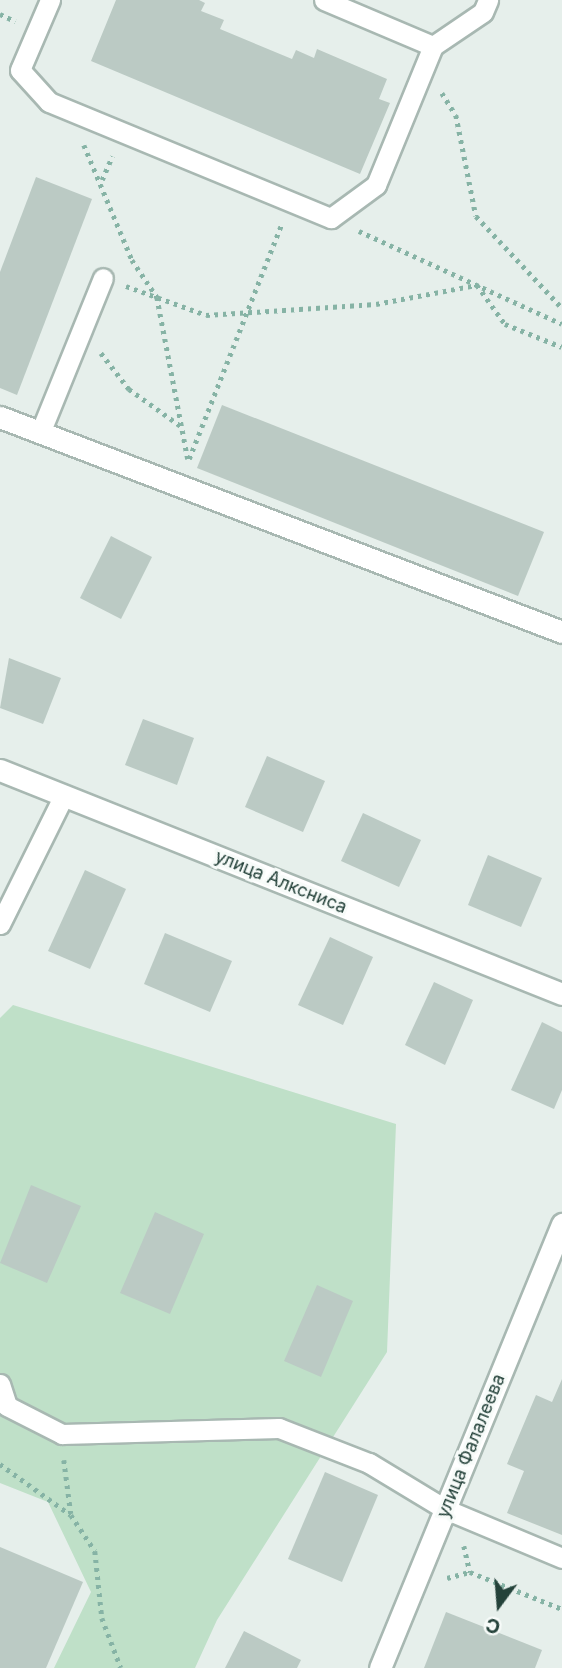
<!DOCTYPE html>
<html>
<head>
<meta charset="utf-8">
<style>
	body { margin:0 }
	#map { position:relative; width:562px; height:1668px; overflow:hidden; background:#e6efeb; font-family:Inter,sans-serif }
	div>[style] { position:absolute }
	.green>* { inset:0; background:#bfe0c8 }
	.building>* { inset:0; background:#bbcac4 }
	.path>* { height:4.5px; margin-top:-2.25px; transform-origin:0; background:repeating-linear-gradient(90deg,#86b3a5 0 3.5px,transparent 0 8.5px) }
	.roads { filter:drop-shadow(2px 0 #a8b8b2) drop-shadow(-2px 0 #a8b8b2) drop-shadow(0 2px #a8b8b2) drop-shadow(0 -2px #a8b8b2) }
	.lane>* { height:19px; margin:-9.5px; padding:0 9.5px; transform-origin:9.5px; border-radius:9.5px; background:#fff }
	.street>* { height:21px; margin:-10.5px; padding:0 10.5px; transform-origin:10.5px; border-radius:10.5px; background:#fff }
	span { translate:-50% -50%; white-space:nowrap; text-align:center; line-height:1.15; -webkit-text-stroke:6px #f7fbf9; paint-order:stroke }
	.street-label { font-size:18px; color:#24423a }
	.north { position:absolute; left:464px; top:1570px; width:70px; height:70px; -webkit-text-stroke:5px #f7fbf9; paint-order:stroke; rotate:196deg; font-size:19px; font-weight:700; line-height:28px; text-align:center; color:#24423a }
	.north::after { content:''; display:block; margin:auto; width:24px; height:32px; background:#24423a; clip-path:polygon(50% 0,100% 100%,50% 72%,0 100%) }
</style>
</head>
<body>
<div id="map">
	<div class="green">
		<i style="clip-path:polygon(13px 1005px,396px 1124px,387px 1352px,217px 1620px,195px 1668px,54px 1668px,91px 1592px,48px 1502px,0 1483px,0 1018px)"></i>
	</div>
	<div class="building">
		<i style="clip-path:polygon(116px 0,199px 0,205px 3px,201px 11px,224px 20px,220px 29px,292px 59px,296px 50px,314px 58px,317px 49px,387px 79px,379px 99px,390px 103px,360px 174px,91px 61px)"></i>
		<i style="clip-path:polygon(36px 177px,92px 199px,17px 395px,0 388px,0 272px)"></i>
		<i style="clip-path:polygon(222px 405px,544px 532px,518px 596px,197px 468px)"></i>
		<i style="clip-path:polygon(111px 536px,152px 557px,121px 619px,80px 598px)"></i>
		<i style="clip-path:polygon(9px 658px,61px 678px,43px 724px,0 708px)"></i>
		<i style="clip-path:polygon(143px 719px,194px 738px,177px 785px,125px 765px)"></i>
		<i style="clip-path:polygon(267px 756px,325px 781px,303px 832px,245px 807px)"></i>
		<i style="clip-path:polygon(363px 813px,421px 840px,399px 887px,341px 861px)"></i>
		<i style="clip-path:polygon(488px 855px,542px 878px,521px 927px,468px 905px)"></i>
		<i style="clip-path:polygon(85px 870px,126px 889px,90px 969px,48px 951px)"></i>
		<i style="clip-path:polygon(165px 933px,232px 961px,210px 1012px,144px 984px)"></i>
		<i style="clip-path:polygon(330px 937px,373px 957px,343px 1025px,298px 1005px)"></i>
		<i style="clip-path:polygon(434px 982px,473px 1000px,445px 1065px,405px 1045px)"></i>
		<i style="clip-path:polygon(542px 1022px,562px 1032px,562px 1090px,554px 1109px,511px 1090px)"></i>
		<i style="clip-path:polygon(31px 1185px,81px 1206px,47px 1283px,0 1263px)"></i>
		<i style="clip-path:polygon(155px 1212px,204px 1234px,170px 1314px,120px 1293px)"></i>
		<i style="clip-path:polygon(317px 1285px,353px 1301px,321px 1377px,284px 1361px)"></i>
		<i style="clip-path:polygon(562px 1379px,562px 1535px,507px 1513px,524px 1471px,507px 1464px,536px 1395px,552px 1402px)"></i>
		<i style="clip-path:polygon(325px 1472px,378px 1495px,342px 1582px,288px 1559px)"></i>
		<i style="clip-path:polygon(0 1547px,83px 1582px,46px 1668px,0 1668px)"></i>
		<i style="clip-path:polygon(446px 1612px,542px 1650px,535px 1668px,424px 1668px)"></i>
		<i style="clip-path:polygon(244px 1631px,301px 1660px,297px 1668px,225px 1668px)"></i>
	</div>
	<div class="path">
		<i style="left:0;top:14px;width:17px;rotate:25deg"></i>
		<i style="left:442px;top:93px;width:26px;rotate:58deg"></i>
		<i style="left:456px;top:115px;width:103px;rotate:78.8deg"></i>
		<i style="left:476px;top:216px;width:126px;rotate:46.9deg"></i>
		<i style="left:84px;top:145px;width:125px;rotate:67.3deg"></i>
		<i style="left:132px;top:260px;width:45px;rotate:56deg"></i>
		<i style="left:157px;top:297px;width:165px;rotate:79.2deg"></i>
		<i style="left:102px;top:180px;width:26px;rotate:-67deg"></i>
		<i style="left:359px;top:231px;width:223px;rotate:24.6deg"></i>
		<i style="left:126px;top:286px;width:85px;rotate:19.9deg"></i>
		<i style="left:206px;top:315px;width:170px;rotate:-3.7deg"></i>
		<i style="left:376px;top:304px;width:103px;rotate:-10.7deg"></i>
		<i style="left:477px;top:285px;width:48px;rotate:54.3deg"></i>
		<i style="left:505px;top:324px;width:61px;rotate:22deg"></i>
		<i style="left:101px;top:353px;width:46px;rotate:52.1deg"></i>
		<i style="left:129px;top:389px;width:65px;rotate:35.6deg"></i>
		<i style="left:189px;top:459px;width:251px;rotate:-68.5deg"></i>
		<i style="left:64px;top:1460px;width:54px;rotate:82.6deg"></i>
		<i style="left:0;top:1464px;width:87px;rotate:35.7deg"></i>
		<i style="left:71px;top:1515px;width:43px;rotate:56.3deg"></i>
		<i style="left:95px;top:1551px;width:67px;rotate:84deg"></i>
		<i style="left:102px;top:1618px;width:53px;rotate:69.2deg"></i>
		<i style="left:464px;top:1546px;width:27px;rotate:77deg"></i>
		<i style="left:447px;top:1578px;width:24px;rotate:-15deg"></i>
		<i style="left:470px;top:1572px;width:99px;rotate:21.9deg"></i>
	</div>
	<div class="roads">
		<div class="lane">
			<i style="left:50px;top:0;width:76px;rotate:113.2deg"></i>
			<i style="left:20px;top:70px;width:43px;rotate:47.8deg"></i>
			<i style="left:49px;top:102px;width:305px;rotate:22.4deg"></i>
			<i style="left:331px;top:218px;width:56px;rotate:-36.3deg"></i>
			<i style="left:376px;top:185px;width:150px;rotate:-67.7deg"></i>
			<i style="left:433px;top:46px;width:60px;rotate:-34.2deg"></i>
			<i style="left:483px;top:12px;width:13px;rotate:-67deg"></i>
			<i style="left:324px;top:0;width:118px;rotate:22.9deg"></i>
			<i style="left:40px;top:433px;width:167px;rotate:-67.9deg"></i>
			<i style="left:0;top:924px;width:144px;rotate:-63.6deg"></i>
			<i style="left:0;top:1384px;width:23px;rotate:72deg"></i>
			<i style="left:7px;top:1406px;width:62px;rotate:27deg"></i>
			<i style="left:62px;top:1434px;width:217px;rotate:-1.6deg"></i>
			<i style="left:279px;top:1428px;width:97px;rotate:21.3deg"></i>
			<i style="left:369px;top:1463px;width:89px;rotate:31.2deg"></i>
			<i style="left:445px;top:1509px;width:127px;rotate:22.7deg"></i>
		</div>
		<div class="street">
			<i style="left:0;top:417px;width:602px;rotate:20.93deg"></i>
			<i style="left:0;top:770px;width:605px;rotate:21.73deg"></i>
			<i style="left:380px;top:1668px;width:480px;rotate:-67.7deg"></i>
		</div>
	</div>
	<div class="street-label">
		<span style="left:281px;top:882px;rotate:22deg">улица Алксниса</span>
		<span style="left:471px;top:1446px;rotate:-68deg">улица Фалалеева</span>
	</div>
	<div class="north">С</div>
</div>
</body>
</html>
